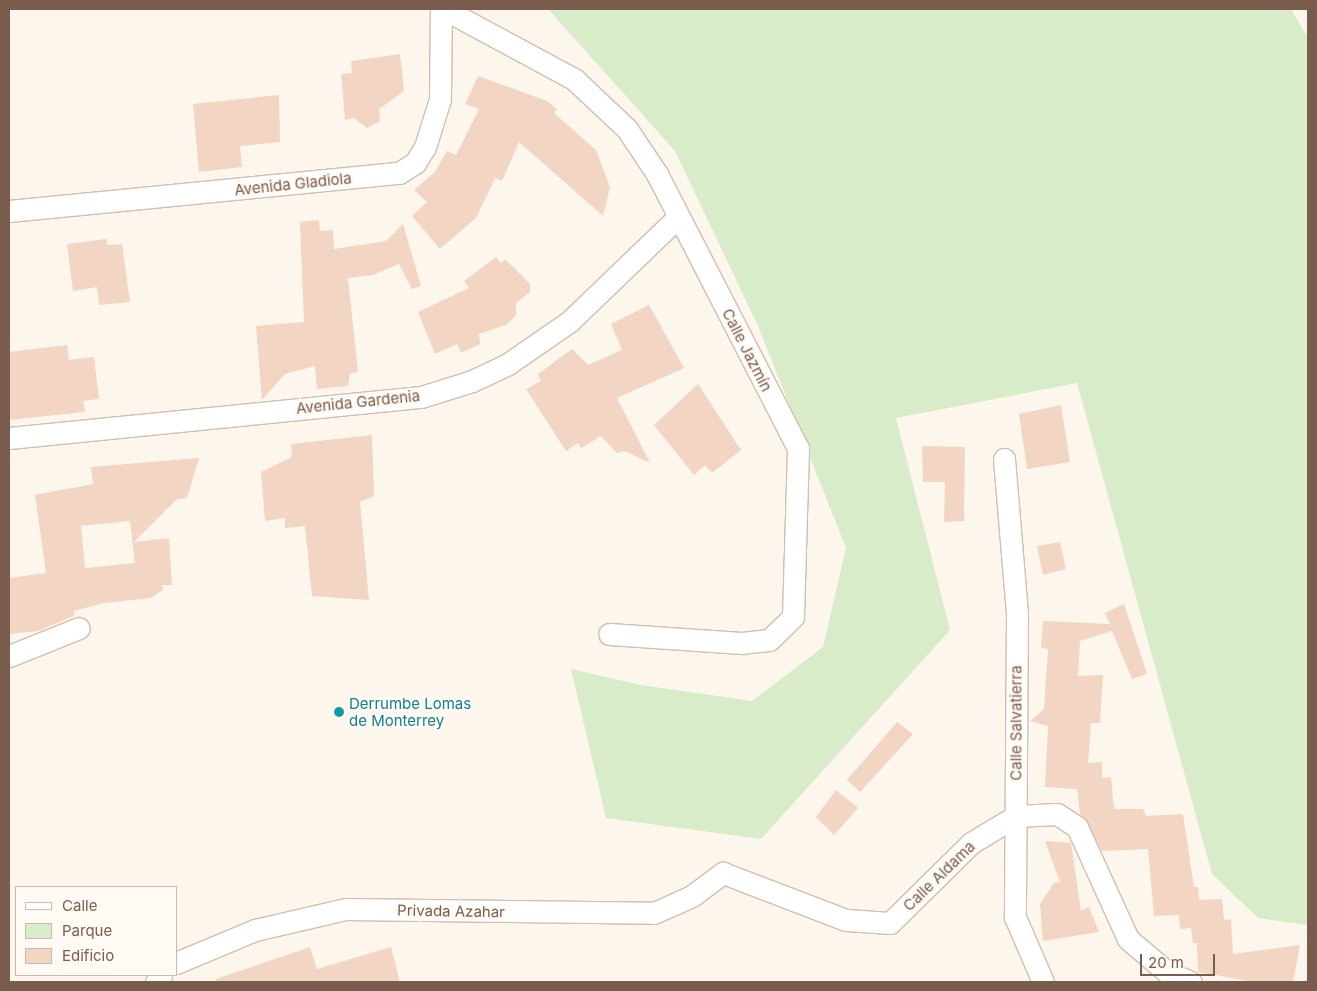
<!DOCTYPE html>
<html>
<head>
<meta charset="utf-8">
<style>
	body { margin:0 }
	#map { position:relative; width:1317px; height:991px; overflow:hidden; background:#fdf6ec; font-family:Inter,sans-serif }
	div>[style] { position:absolute }
	.green>* { inset:0; background:#d8ecc9 }
	.building>* { inset:0; background:#f3d5c3 }
	.roads { filter:drop-shadow(1px 0 #d1beb0) drop-shadow(-1px 0 #d1beb0) drop-shadow(0 1px #d1beb0) drop-shadow(0 -1px #d1beb0) }
	.street>* { height:21px; margin:-10.5px; padding:0 10.5px; transform-origin:10.5px; border-radius:10.5px; background:#fff }
	.dots>* { width:14px; height:14px; translate:-50% -50%; box-sizing:border-box; border:2px solid #fffaf3; border-radius:50% }
	span { translate:-50% -50%; white-space:nowrap; text-align:center; line-height:1.15; -webkit-text-stroke:4.5px #fffaf3; paint-order:stroke }
	.street-label { font-size:15px; color:#7a5c4d }
	.culture-label { font-size:15px; color:#0d838f }
	.left { translate:0 -50%; text-align:left }
	.frame { position:absolute; inset:0; border:10px solid #7a5c4d; pointer-events:none }
	.legend { position:absolute; left:15px; top:886px; width:162px; height:90px; box-sizing:border-box; background:#fffaf3; border:1px solid #cabbb1; margin:0; padding:6px 9px; list-style:none; font-size:15px; color:#7a5c4d }
	.legend li { display:flex; align-items:center; gap:10px; height:25px }
	.legend b { width:25px; border:1px solid #cabbb1 }
	.scale { position:absolute; left:1140px; top:954px; width:75px; height:22px; box-sizing:border-box; border:2px solid #7a5c4d; border-top:0; padding-left:6px; font-size:15px; line-height:18px; white-space:nowrap; color:#7a5c4d; -webkit-text-stroke:4px #fffaf3; paint-order:stroke }
</style>
</head>
<body>
<div id="map">
	<div class="green">
		<i style="clip-path:polygon(548px 9px,1291px 9px,1308px 38px,1308px 925px,1258px 918px,1212px 874px,1077px 383px,896px 418px,950px 630px,761px 839px,606px 818px,571px 669px,641px 685px,752px 701px,823px 647px,846px 548px,758px 326px,675px 151px)"></i>
	</div>
	<div class="building">
		<i style="clip-path:polygon(400px 54px,404px 91px,379px 109px,380px 121px,367px 128px,354px 118px,345px 120px,341px 74px,352px 73px,351px 61px)"></i>
		<i style="clip-path:polygon(478px 76px,547px 101px,557px 109px,554px 113px,596px 150px,610px 187px,603px 216px,519px 142px,502px 181px,495px 178px,476px 218px,440px 249px,412px 216px,427px 202px,414px 190px,435px 172px,447px 151px,456px 155px,479px 109px,465px 104px)"></i>
		<i style="clip-path:polygon(279px 95px,280px 142px,240px 146px,242px 167px,199px 172px,193px 104px)"></i>
		<i style="clip-path:polygon(319px 220px,320px 231px,333px 230px,334px 249px,386px 241px,403px 224px,421px 286px,412px 289px,399px 264px,373px 275px,348px 278px,358px 372px,350px 374px,348px 386px,317px 389px,315px 366px,285px 374px,262px 400px,256px 326px,304px 322px,300px 222px)"></i>
		<i style="clip-path:polygon(107px 239px,107px 245px,122px 244px,130px 302px,99px 305px,97px 287px,73px 291px,67px 244px)"></i>
		<i style="clip-path:polygon(496px 257px,501px 263px,505px 259px,530px 284px,530px 292px,516px 303px,516px 315px,506px 325px,479px 334px,480px 344px,461px 353px,457px 344px,435px 354px,418px 312px,469px 288px,464px 281px)"></i>
		<i style="clip-path:polygon(649px 305px,684px 368px,617px 398px,650px 463px,625px 451px,617px 453px,601px 436px,581px 448px,578px 443px,566px 451px,526px 389px,541px 381px,538px 374px,572px 349px,588px 365px,622px 350px,611px 324px)"></i>
		<i style="clip-path:polygon(67px 345px,69px 360px,94px 357px,99px 399px,83px 401px,85px 412px,9px 420px,9px 352px)"></i>
		<i style="clip-path:polygon(698px 384px,741px 450px,712px 473px,705px 465px,694px 475px,654px 425px)"></i>
		<i style="clip-path:polygon(1061px 405px,1070px 462px,1027px 469px,1019px 414px)"></i>
		<i style="clip-path:polygon(372px 435px,374px 496px,360px 502px,369px 600px,312px 596px,305px 526px,285px 528px,285px 518px,265px 521px,261px 472px,292px 457px,291px 444px)"></i>
		<i style="clip-path:polygon(922px 446px,965px 447px,964px 521px,944px 522px,945px 482px,923px 482px)"></i>
		<i style="clip-path:polygon(evenodd,199px 458px,187px 498px,177px 499px,134px 542px,169px 538px,172px 585px,162px 585px,163px 590px,151px 598px,104px 603px,74px 611px,74px 616px,38px 631px,9px 634px,9px 578px,46px 573px,35px 495px,93px 484px,91px 467px,199px 458px,130px 521px,135px 563px,85px 568px,81px 526px,130px 521px)"></i>
		<i style="clip-path:polygon(1060px 542px,1066px 569px,1043px 575px,1037px 546px)"></i>
		<i style="clip-path:polygon(1124px 604px,1147px 674px,1132px 679px,1112px 631px,1080px 641px,1078px 676px,1103px 675px,1100px 723px,1091px 723px,1088px 763px,1102px 762px,1102px 778px,1111px 777px,1114px 809px,1143px 809px,1146px 816px,1183px 814px,1194px 887px,1198px 887px,1199px 900px,1222px 899px,1224px 920px,1231px 919px,1233px 954px,1300px 945px,1293px 982px,1254px 982px,1198px 972px,1197px 943px,1193px 943px,1191px 928px,1180px 929px,1179px 915px,1154px 916px,1148px 849px,1102px 851px,1080px 814px,1077px 789px,1045px 787px,1048px 726px,1030px 721px,1044px 709px,1048px 649px,1041px 648px,1043px 621px,1110px 624px,1105px 613px)"></i>
		<i style="clip-path:polygon(897px 722px,913px 734px,860px 792px,847px 780px)"></i>
		<i style="clip-path:polygon(836px 790px,858px 808px,834px 835px,816px 817px)"></i>
		<i style="clip-path:polygon(1045px 841px,1071px 843px,1081px 911px,1089px 907px,1099px 932px,1043px 941px,1040px 904px,1054px 883px,1060px 882px)"></i>
		<i style="clip-path:polygon(310px 947px,317px 969px,391px 947px,400px 982px,217px 982px,216px 979px)"></i>
	</div>
	<div class="roads">
		<div class="street">
			<i style="left:444px;top:9px;width:148px;rotate:28.3deg"></i>
			<i style="left:574px;top:79px;width:73px;rotate:43.3deg"></i>
			<i style="left:627px;top:129px;width:54px;rotate:56.3deg"></i>
			<i style="left:657px;top:174px;width:308px;rotate:62.8deg"></i>
			<i style="left:798px;top:448px;width:169px;rotate:91.7deg"></i>
			<i style="left:793px;top:617px;width:33px;rotate:136deg"></i>
			<i style="left:769px;top:640px;width:27px;rotate:174deg"></i>
			<i style="left:742px;top:643px;width:133px;rotate:-176.1deg"></i>
			<i style="left:9px;top:211px;width:392px;rotate:-5.6deg"></i>
			<i style="left:399px;top:173px;width:19px;rotate:-32deg"></i>
			<i style="left:415px;top:163px;width:19px;rotate:-58deg"></i>
			<i style="left:425px;top:147px;width:50px;rotate:-72.6deg"></i>
			<i style="left:440px;top:99px;width:90px;rotate:-89.4deg"></i>
			<i style="left:9px;top:438px;width:414px;rotate:-5.7deg"></i>
			<i style="left:421px;top:397px;width:53px;rotate:-17.4deg"></i>
			<i style="left:472px;top:381px;width:40px;rotate:-25deg"></i>
			<i style="left:508px;top:364px;width:75px;rotate:-34.7deg"></i>
			<i style="left:570px;top:321px;width:150px;rotate:-43.9deg"></i>
			<i style="left:1004px;top:459px;width:156px;rotate:85.2deg"></i>
			<i style="left:1017px;top:614px;width:303px;rotate:90.4deg"></i>
			<i style="left:1015px;top:917px;width:71px;rotate:66.7deg"></i>
			<i style="left:9px;top:656px;width:75px;rotate:-21.8deg"></i>
			<i style="left:176px;top:963px;width:86px;rotate:-22.7deg"></i>
			<i style="left:255px;top:930px;width:93px;rotate:-13deg"></i>
			<i style="left:346px;top:909px;width:308px;rotate:0.7deg"></i>
			<i style="left:654px;top:913px;width:42px;rotate:-24.1deg"></i>
			<i style="left:692px;top:896px;width:39px;rotate:-37deg"></i>
			<i style="left:723px;top:873px;width:132px;rotate:20.9deg"></i>
			<i style="left:846px;top:920px;width:44px;rotate:3.9deg"></i>
			<i style="left:890px;top:923px;width:114px;rotate:-44.6deg"></i>
			<i style="left:971px;top:843px;width:52px;rotate:-31deg"></i>
			<i style="left:1016px;top:816px;width:41px;rotate:-2.8deg"></i>
			<i style="left:1057px;top:814px;width:24px;rotate:33deg"></i>
			<i style="left:1077px;top:827px;width:123px;rotate:65.5deg"></i>
			<i style="left:1128px;top:939px;width:51px;rotate:40.2deg"></i>
			<i style="left:1167px;top:972px;width:26px;rotate:23deg"></i>
			<i style="left:156px;top:982px;width:9px;rotate:-54deg"></i>
		</div>
	</div>
	<div class="dots">
		<i style="left:339px;top:712px;background:#0f9aa8"></i>
	</div>
	<div class="street-label">
		<span style="left:293px;top:184px;rotate:-6deg">Avenida Gladiola</span>
		<span style="left:747px;top:350px;rotate:63deg">Calle Jazmín</span>
		<span style="left:358px;top:402px;rotate:-6deg">Avenida Gardenia</span>
		<span style="left:1016px;top:723px;rotate:-90deg">Calle Salvatierra</span>
		<span style="left:939px;top:876px;rotate:-44deg">Calle Aldama</span>
		<span style="left:451px;top:911px;rotate:1deg">Privada Azahar</span>
	</div>
	<div class="culture-label">
		<span class="left" style="left:349px;top:712px">Derrumbe Lomas<br>de Monterrey</span>
	</div>
	<div class="frame"></div>
	<ul class="legend">
	<li><b style="height:6px;background:#fff"></b>Calle</li>
	<li><b style="height:14px;background:#d8ecc9"></b>Parque</li>
	<li><b style="height:14px;background:#f3d5c3"></b>Edificio</li>
	</ul>
	<div class="scale">20 m</div>
</div>
</body>
</html>
